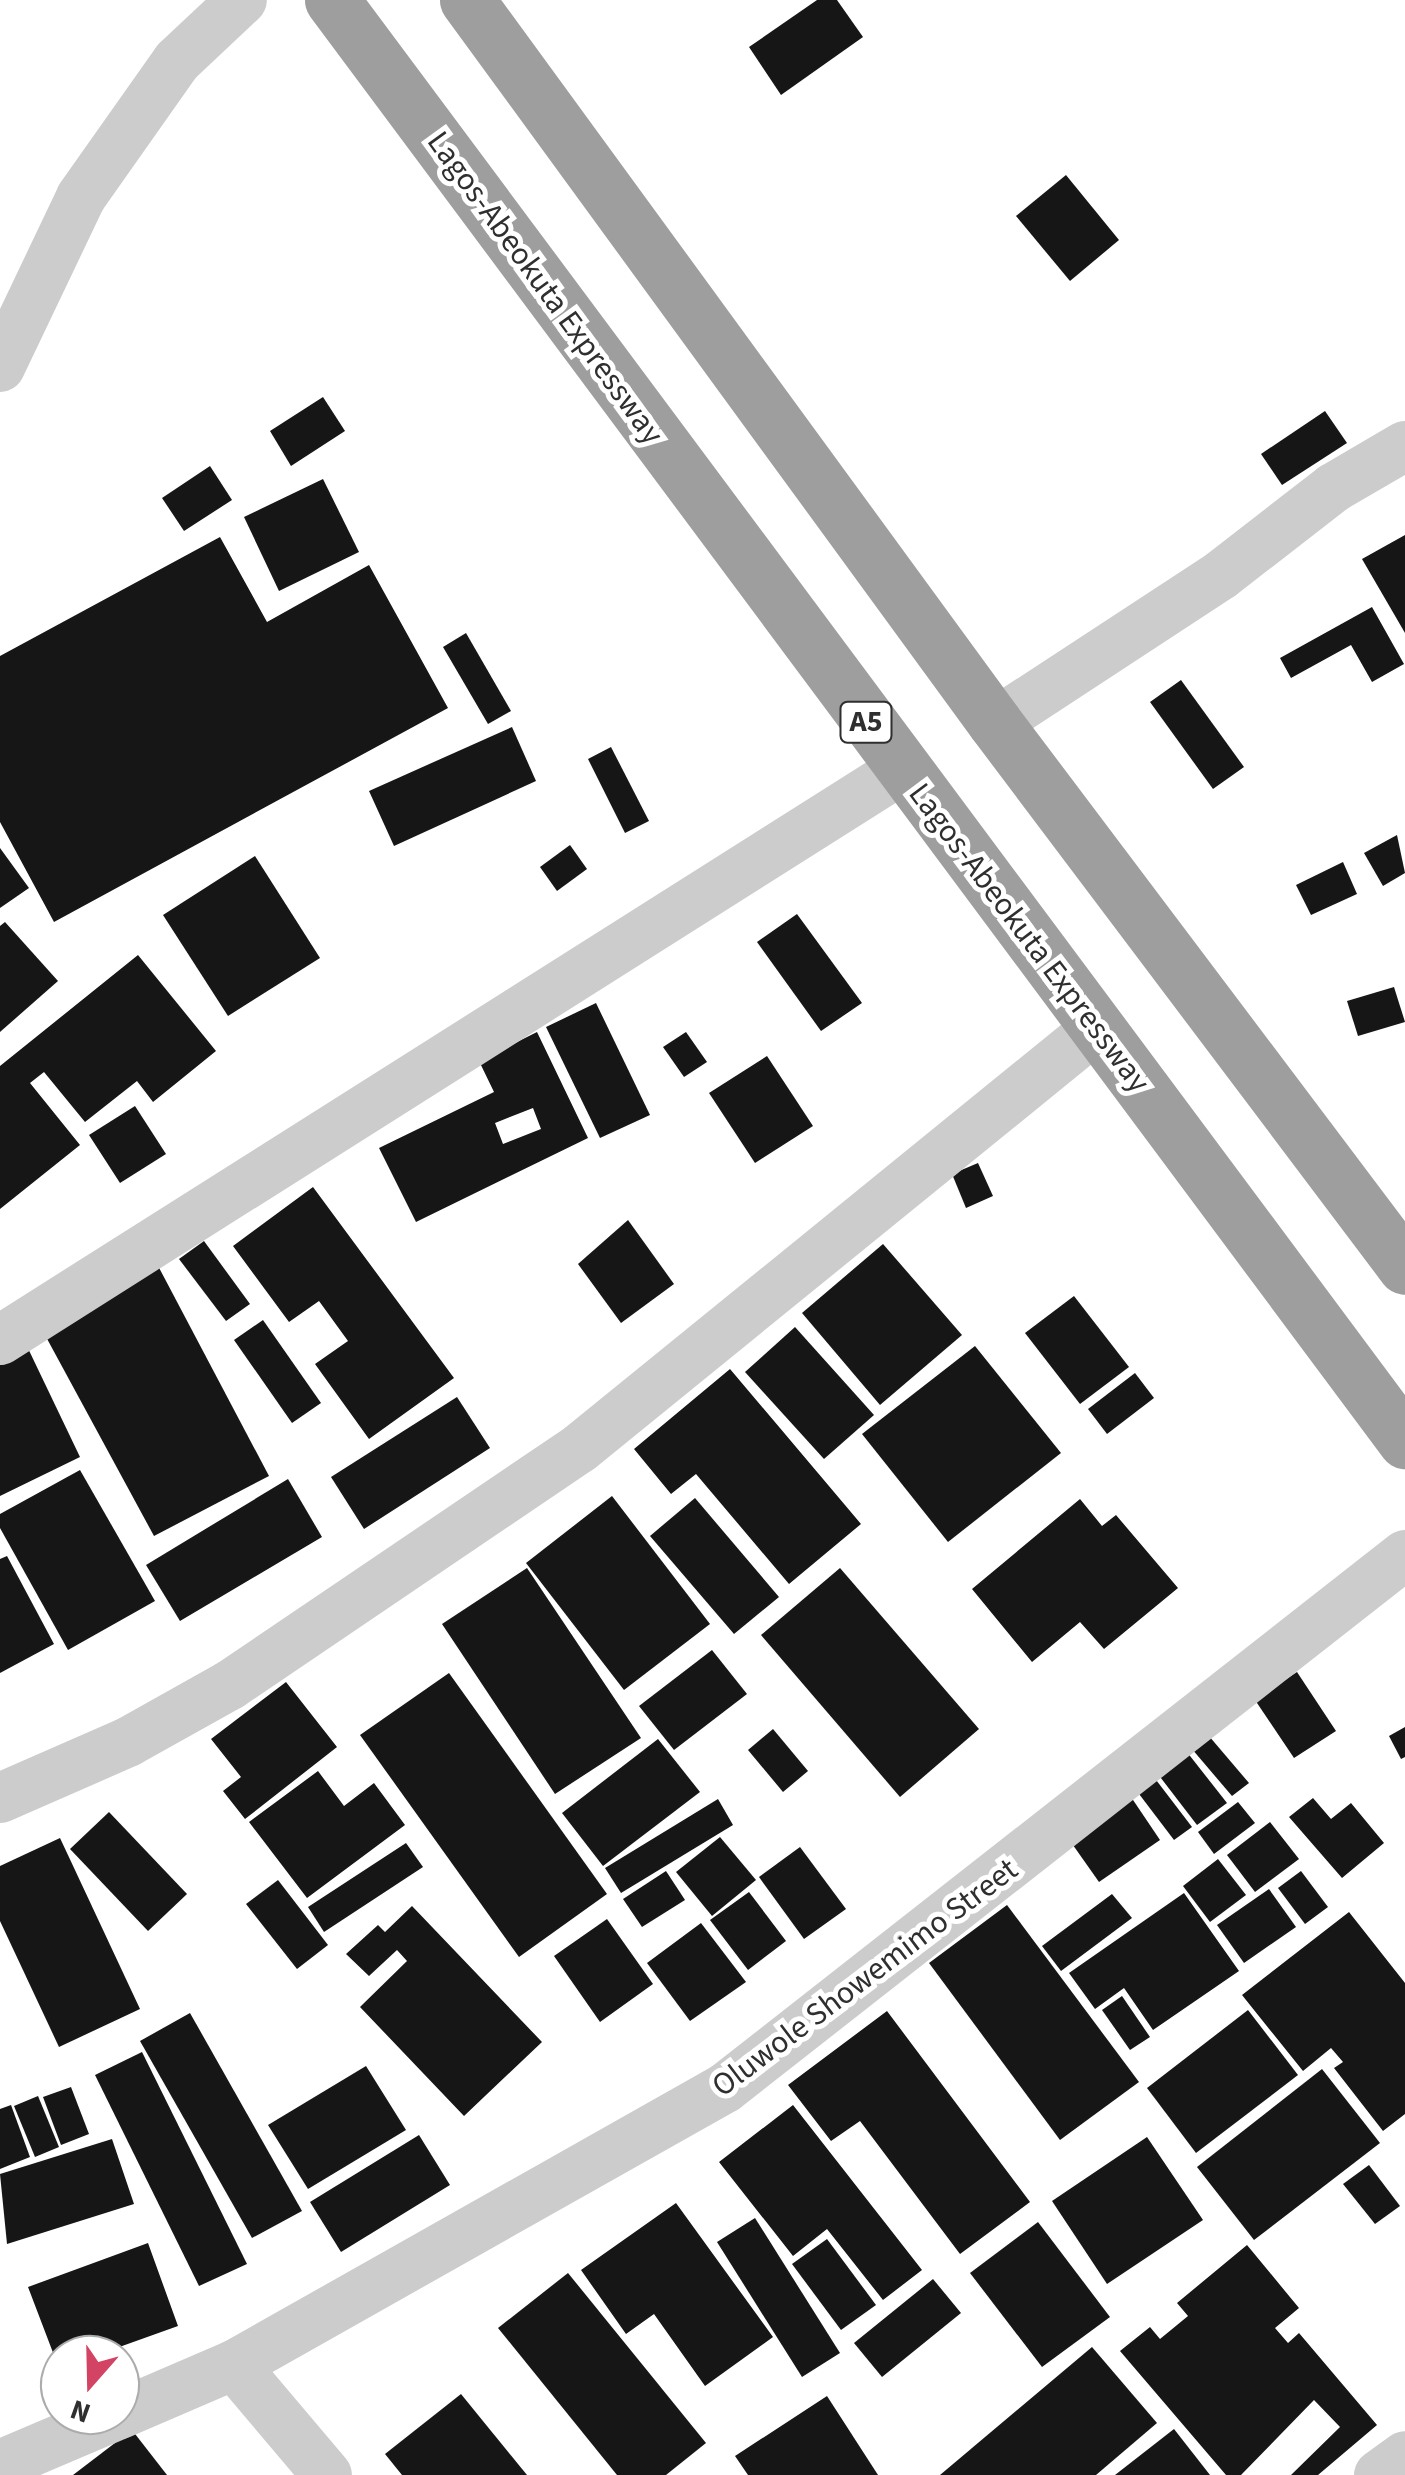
<!DOCTYPE html>
<html>
<head>
<meta charset="utf-8">
<style>
	body { margin:0 }
	#map { position:relative; width:1405px; height:2475px; overflow:hidden; background:#fff; font-family:"Source Sans 3",sans-serif }
	div>[style] { position:absolute }
	.building>* { inset:0; background:#161616 }
	.minor>* { height:50px; margin:-25px; padding:0 25px; transform-origin:25px; border-radius:25px; background:#ccc }
	.trunk>* { height:55px; margin:-27.5px; padding:0 27.5px; transform-origin:27.5px; border-radius:27.5px; background:#9e9e9e }
	span { translate:-50% -50%; white-space:nowrap; text-align:center; line-height:1.15; -webkit-text-stroke:10px #fff; paint-order:stroke }
	.shield-label span { padding:2px 8px; background:#fff; border:2px solid; border-radius:8px; -webkit-text-stroke-width:0 }
	.shield-label { font-size:30px; color:#2f2f2f; font-weight:700 }
	.street-label { font-size:32px; color:#2f2f2f }
	.north { position:absolute; left:40px; top:2335px; width:100px; height:100px; box-sizing:border-box; background:#fff; border:2px solid #acacac; border-radius:50%; rotate:200deg; font-size:28px; font-weight:700; line-height:40px; text-align:center; color:#2f2f2f }
	.north::after { content:''; display:block; margin:auto; width:35px; height:45px; background:#d34464; clip-path:polygon(50% 0,100% 100%,50% 72%,0 100%) }
</style>
</head>
<body>
<div id="map">
	<div class="building">
		<i style="clip-path:polygon(817px 0,837px 0,863px 37px,781px 95px,749px 47px)"></i>
		<i style="clip-path:polygon(1066px 175px,1119px 240px,1070px 281px,1016px 216px)"></i>
		<i style="clip-path:polygon(323px 397px,345px 431px,291px 466px,270px 431px)"></i>
		<i style="clip-path:polygon(1325px 411px,1347px 443px,1282px 485px,1261px 454px)"></i>
		<i style="clip-path:polygon(210px 466px,232px 500px,184px 531px,162px 498px)"></i>
		<i style="clip-path:polygon(323px 479px,359px 552px,279px 591px,244px 517px)"></i>
		<i style="clip-path:polygon(1405px 535px,1405px 633px,1362px 559px)"></i>
		<i style="clip-path:polygon(220px 537px,267px 622px,369px 565px,448px 708px,54px 922px,0 822px,0 656px)"></i>
		<i style="clip-path:polygon(1372px 607px,1404px 664px,1372px 682px,1351px 645px,1291px 678px,1280px 658px)"></i>
		<i style="clip-path:polygon(466px 633px,511px 711px,488px 724px,443px 647px)"></i>
		<i style="clip-path:polygon(1181px 680px,1244px 767px,1213px 789px,1150px 702px)"></i>
		<i style="clip-path:polygon(512px 727px,536px 781px,394px 846px,369px 791px)"></i>
		<i style="clip-path:polygon(611px 747px,649px 821px,625px 833px,588px 759px)"></i>
		<i style="clip-path:polygon(1397px 835px,1405px 873px,1383px 886px,1364px 853px)"></i>
		<i style="clip-path:polygon(570px 845px,587px 869px,557px 891px,540px 867px)"></i>
		<i style="clip-path:polygon(0 848px,29px 888px,0 908px)"></i>
		<i style="clip-path:polygon(255px 856px,320px 958px,228px 1016px,163px 915px)"></i>
		<i style="clip-path:polygon(1343px 862px,1357px 894px,1311px 915px,1296px 885px)"></i>
		<i style="clip-path:polygon(797px 914px,862px 1003px,821px 1031px,757px 942px)"></i>
		<i style="clip-path:polygon(5px 922px,58px 981px,0 1032px,0 926px)"></i>
		<i style="clip-path:polygon(138px 955px,216px 1051px,153px 1102px,137px 1081px,85px 1122px,44px 1072px,30px 1083px,80px 1145px,0 1209px,0 1066px)"></i>
		<i style="clip-path:polygon(1394px 987px,1405px 1022px,1358px 1036px,1347px 1001px)"></i>
		<i style="clip-path:polygon(596px 1003px,650px 1115px,600px 1138px,546px 1027px)"></i>
		<i style="clip-path:polygon(evenodd,537px 1032px,588px 1138px,416px 1222px,379px 1148px,494px 1092px,479px 1061px,537px 1032px,533px 1108px,541px 1129px,503px 1144px,495px 1123px,533px 1108px)"></i>
		<i style="clip-path:polygon(686px 1032px,707px 1062px,684px 1077px,663px 1047px)"></i>
		<i style="clip-path:polygon(767px 1056px,813px 1126px,755px 1163px,709px 1093px)"></i>
		<i style="clip-path:polygon(135px 1106px,166px 1154px,120px 1183px,89px 1135px)"></i>
		<i style="clip-path:polygon(978px 1163px,993px 1196px,966px 1208px,952px 1174px)"></i>
		<i style="clip-path:polygon(313px 1187px,454px 1378px,369px 1439px,315px 1364px,348px 1341px,319px 1301px,289px 1322px,233px 1246px)"></i>
		<i style="clip-path:polygon(628px 1220px,674px 1284px,621px 1323px,578px 1264px)"></i>
		<i style="clip-path:polygon(204px 1241px,250px 1304px,226px 1321px,179px 1259px)"></i>
		<i style="clip-path:polygon(883px 1244px,962px 1335px,880px 1405px,802px 1313px)"></i>
		<i style="clip-path:polygon(156px 1262px,269px 1476px,154px 1536px,39px 1324px)"></i>
		<i style="clip-path:polygon(1074px 1296px,1129px 1367px,1080px 1404px,1025px 1333px)"></i>
		<i style="clip-path:polygon(263px 1320px,321px 1403px,292px 1423px,234px 1340px)"></i>
		<i style="clip-path:polygon(795px 1327px,874px 1415px,824px 1459px,745px 1372px)"></i>
		<i style="clip-path:polygon(24px 1340px,80px 1457px,0 1496px,0 1352px)"></i>
		<i style="clip-path:polygon(975px 1346px,1061px 1453px,948px 1542px,862px 1434px)"></i>
		<i style="clip-path:polygon(730px 1369px,861px 1524px,789px 1584px,696px 1474px,671px 1494px,634px 1449px)"></i>
		<i style="clip-path:polygon(1135px 1373px,1154px 1398px,1107px 1434px,1088px 1409px)"></i>
		<i style="clip-path:polygon(457px 1397px,490px 1448px,364px 1529px,331px 1477px)"></i>
		<i style="clip-path:polygon(80px 1470px,155px 1601px,68px 1650px,0 1528px,0 1514px)"></i>
		<i style="clip-path:polygon(288px 1479px,322px 1537px,180px 1621px,146px 1565px)"></i>
		<i style="clip-path:polygon(612px 1496px,710px 1624px,624px 1690px,526px 1563px)"></i>
		<i style="clip-path:polygon(695px 1498px,779px 1597px,734px 1634px,650px 1536px)"></i>
		<i style="clip-path:polygon(1080px 1499px,1102px 1526px,1116px 1515px,1178px 1588px,1104px 1649px,1080px 1622px,1032px 1662px,972px 1589px)"></i>
		<i style="clip-path:polygon(7px 1556px,54px 1644px,0 1673px,0 1559px)"></i>
		<i style="clip-path:polygon(527px 1568px,641px 1738px,555px 1794px,442px 1624px)"></i>
		<i style="clip-path:polygon(840px 1568px,979px 1729px,900px 1797px,761px 1635px)"></i>
		<i style="clip-path:polygon(712px 1650px,747px 1694px,674px 1750px,639px 1706px)"></i>
		<i style="clip-path:polygon(1297px 1672px,1336px 1731px,1294px 1758px,1255px 1700px)"></i>
		<i style="clip-path:polygon(449px 1673px,607px 1894px,519px 1957px,360px 1735px)"></i>
		<i style="clip-path:polygon(286px 1682px,337px 1747px,245px 1819px,223px 1791px,241px 1777px,211px 1739px)"></i>
		<i style="clip-path:polygon(1405px 1727px,1405px 1757px,1401px 1759px,1389px 1736px)"></i>
		<i style="clip-path:polygon(773px 1729px,808px 1771px,783px 1792px,748px 1750px)"></i>
		<i style="clip-path:polygon(1203px 1729px,1249px 1783px,1232px 1796px,1186px 1742px)"></i>
		<i style="clip-path:polygon(658px 1739px,700px 1792px,603px 1866px,562px 1813px)"></i>
		<i style="clip-path:polygon(1183px 1747px,1227px 1803px,1197px 1825px,1154px 1769px)"></i>
		<i style="clip-path:polygon(318px 1771px,344px 1806px,374px 1783px,405px 1825px,307px 1898px,249px 1822px)"></i>
		<i style="clip-path:polygon(1150px 1772px,1192px 1827px,1174px 1840px,1133px 1786px)"></i>
		<i style="clip-path:polygon(1129px 1794px,1160px 1840px,1099px 1882px,1068px 1838px)"></i>
		<i style="clip-path:polygon(1313px 1798px,1331px 1819px,1351px 1803px,1384px 1843px,1342px 1878px,1289px 1817px)"></i>
		<i style="clip-path:polygon(718px 1799px,733px 1825px,621px 1893px,605px 1868px)"></i>
		<i style="clip-path:polygon(1238px 1802px,1255px 1823px,1214px 1854px,1198px 1832px)"></i>
		<i style="clip-path:polygon(109px 1812px,187px 1894px,148px 1931px,70px 1849px)"></i>
		<i style="clip-path:polygon(1270px 1822px,1299px 1859px,1255px 1892px,1227px 1855px)"></i>
		<i style="clip-path:polygon(720px 1837px,756px 1880px,712px 1916px,676px 1872px)"></i>
		<i style="clip-path:polygon(60px 1838px,140px 2009px,59px 2047px,0 1921px,0 1866px)"></i>
		<i style="clip-path:polygon(406px 1843px,423px 1867px,324px 1932px,308px 1907px)"></i>
		<i style="clip-path:polygon(800px 1847px,846px 1909px,804px 1939px,759px 1877px)"></i>
		<i style="clip-path:polygon(1218px 1859px,1246px 1895px,1210px 1922px,1183px 1886px)"></i>
		<i style="clip-path:polygon(666px 1871px,685px 1900px,642px 1927px,623px 1899px)"></i>
		<i style="clip-path:polygon(1301px 1871px,1328px 1907px,1305px 1924px,1278px 1888px)"></i>
		<i style="clip-path:polygon(278px 1880px,328px 1945px,297px 1969px,246px 1904px)"></i>
		<i style="clip-path:polygon(1269px 1889px,1296px 1927px,1244px 1963px,1217px 1925px)"></i>
		<i style="clip-path:polygon(749px 1892px,786px 1941px,748px 1970px,710px 1920px)"></i>
		<i style="clip-path:polygon(1184px 1893px,1239px 1971px,1153px 2030px,1124px 1988px,1095px 2009px,1069px 1973px)"></i>
		<i style="clip-path:polygon(1112px 1894px,1132px 1918px,1061px 1971px,1042px 1946px)"></i>
		<i style="clip-path:polygon(1007px 1905px,1139px 2082px,1060px 2140px,929px 1963px)"></i>
		<i style="clip-path:polygon(412px 1906px,542px 2042px,464px 2116px,360px 2007px,407px 1961px,397px 1950px,369px 1976px,346px 1954px,378px 1925px,385px 1932px)"></i>
		<i style="clip-path:polygon(1349px 1912px,1405px 1983px,1405px 2114px,1383px 2131px,1334px 2068px,1343px 2062px,1331px 2048px,1303px 2071px,1242px 1995px)"></i>
		<i style="clip-path:polygon(607px 1919px,653px 1984px,600px 2022px,554px 1956px)"></i>
		<i style="clip-path:polygon(701px 1923px,746px 1982px,690px 2021px,647px 1963px)"></i>
		<i style="clip-path:polygon(1122px 1996px,1150px 2037px,1130px 2050px,1102px 2010px)"></i>
		<i style="clip-path:polygon(1248px 2010px,1298px 2075px,1196px 2153px,1147px 2088px)"></i>
		<i style="clip-path:polygon(887px 2011px,1030px 2202px,960px 2254px,860px 2121px,831px 2141px,788px 2085px)"></i>
		<i style="clip-path:polygon(190px 2013px,302px 2211px,252px 2238px,140px 2041px)"></i>
		<i style="clip-path:polygon(142px 2052px,247px 2264px,199px 2286px,95px 2075px)"></i>
		<i style="clip-path:polygon(366px 2066px,406px 2130px,308px 2189px,268px 2125px)"></i>
		<i style="clip-path:polygon(1322px 2069px,1380px 2143px,1254px 2240px,1197px 2167px)"></i>
		<i style="clip-path:polygon(71px 2087px,89px 2134px,61px 2145px,43px 2097px)"></i>
		<i style="clip-path:polygon(38px 2096px,59px 2147px,35px 2157px,14px 2106px)"></i>
		<i style="clip-path:polygon(11px 2105px,30px 2157px,0 2169px,0 2109px)"></i>
		<i style="clip-path:polygon(793px 2105px,922px 2270px,883px 2300px,827px 2229px,793px 2256px,719px 2162px)"></i>
		<i style="clip-path:polygon(419px 2135px,450px 2185px,341px 2252px,310px 2202px)"></i>
		<i style="clip-path:polygon(1147px 2137px,1203px 2220px,1107px 2284px,1052px 2201px)"></i>
		<i style="clip-path:polygon(112px 2139px,134px 2204px,7px 2244px,0 2174px)"></i>
		<i style="clip-path:polygon(1369px 2165px,1400px 2206px,1375px 2224px,1343px 2184px)"></i>
		<i style="clip-path:polygon(676px 2203px,773px 2337px,705px 2386px,654px 2314px,626px 2334px,581px 2270px)"></i>
		<i style="clip-path:polygon(755px 2218px,840px 2353px,802px 2377px,717px 2242px)"></i>
		<i style="clip-path:polygon(1038px 2222px,1110px 2317px,1042px 2367px,970px 2273px)"></i>
		<i style="clip-path:polygon(827px 2239px,876px 2305px,841px 2330px,792px 2264px)"></i>
		<i style="clip-path:polygon(148px 2243px,178px 2326px,97px 2355px,60px 2355px,60px 2371px,28px 2287px)"></i>
		<i style="clip-path:polygon(1247px 2245px,1299px 2308px,1275px 2328px,1288px 2343px,1299px 2333px,1377px 2425px,1318px 2475px,1291px 2475px,1340px 2427px,1314px 2400px,1241px 2475px,1226px 2475px,1120px 2351px,1150px 2327px,1160px 2339px,1188px 2316px,1177px 2303px)"></i>
		<i style="clip-path:polygon(568px 2273px,706px 2443px,666px 2475px,617px 2475px,498px 2328px)"></i>
		<i style="clip-path:polygon(933px 2279px,961px 2313px,882px 2377px,854px 2343px)"></i>
		<i style="clip-path:polygon(1092px 2347px,1157px 2423px,1096px 2475px,940px 2475px)"></i>
		<i style="clip-path:polygon(461px 2394px,527px 2475px,402px 2475px,385px 2454px)"></i>
		<i style="clip-path:polygon(827px 2396px,878px 2475px,748px 2475px,735px 2456px)"></i>
		<i style="clip-path:polygon(1174px 2429px,1210px 2475px,1115px 2475px)"></i>
		<i style="clip-path:polygon(132px 2430px,167px 2475px,73px 2475px)"></i>
	</div>
	<div class="minor">
		<i style="left:0;top:367px;width:188px;rotate:-64.5deg"></i>
		<i style="left:81px;top:197px;width:166px;rotate:-54.8deg"></i>
		<i style="left:177px;top:61px;width:89px;rotate:-43.2deg"></i>
		<i style="left:995px;top:723px;width:270px;rotate:-33.2deg"></i>
		<i style="left:1221px;top:575px;width:142px;rotate:-37.8deg"></i>
		<i style="left:1333px;top:488px;width:83px;rotate:-30.3deg"></i>
		<i style="left:0;top:1340px;width:1066px;rotate:-32.32deg"></i>
		<i style="left:0;top:1798px;width:140px;rotate:-23.6deg"></i>
		<i style="left:128px;top:1742px;width:117px;rotate:-29.2deg"></i>
		<i style="left:230px;top:1685px;width:423px;rotate:-34.1deg"></i>
		<i style="left:580px;top:1448px;width:668px;rotate:-39.1deg"></i>
		<i style="left:234px;top:2365px;width:144px;rotate:49.8deg"></i>
		<i style="left:120px;top:2414px;width:124px;rotate:-23.3deg"></i>
		<i style="left:234px;top:2365px;width:564px;rotate:-29.43deg"></i>
		<i style="left:725px;top:2088px;width:864px;rotate:-38.09deg"></i>
		<i style="left:0;top:2465px;width:127px;rotate:-23.1deg"></i>
		<i style="left:1379px;top:2475px;width:32px;rotate:-36deg"></i>
	</div>
	<div class="trunk">
		<i style="left:332px;top:0;width:1797px;rotate:53.33deg"></i>
		<i style="left:467px;top:0;width:895px;rotate:53.86deg"></i>
		<i style="left:995px;top:723px;width:681px;rotate:53deg"></i>
	</div>
	<div class="shield-label">
		<span style="left:866px;top:722px">A5</span>
	</div>
	<div class="street-label">
		<span style="left:545px;top:288px;rotate:54deg">Lagos-Abeokuta Expressway</span>
		<span style="left:1029px;top:938px;rotate:53deg">Lagos-Abeokuta Expressway</span>
		<span style="left:865px;top:1978px;rotate:-37deg">Oluwole Showemimo Street</span>
	</div>
	<div class="north">N</div>
</div>
</body>
</html>
